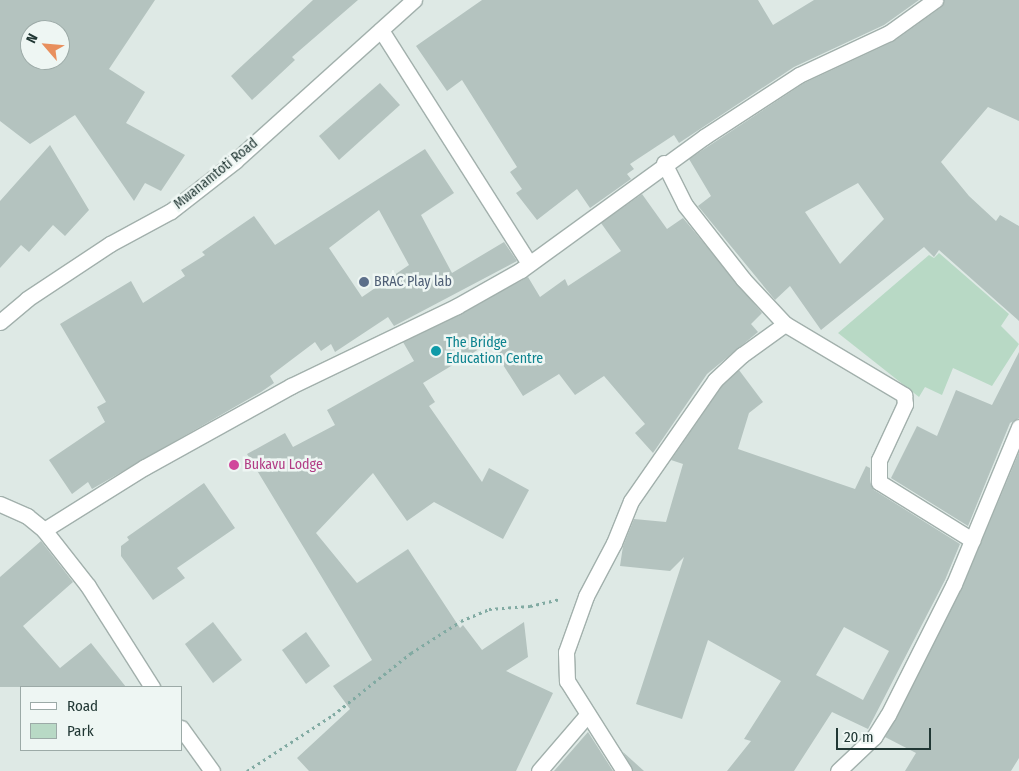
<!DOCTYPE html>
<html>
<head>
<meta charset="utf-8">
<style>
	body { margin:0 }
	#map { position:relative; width:1019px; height:771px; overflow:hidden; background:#dee9e5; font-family:"Fira Sans Condensed",sans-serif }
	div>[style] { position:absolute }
	.green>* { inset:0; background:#b8d9c5 }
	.building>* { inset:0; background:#b4c3bf }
	.path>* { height:3px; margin-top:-1.5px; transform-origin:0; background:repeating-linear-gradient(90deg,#81aaa2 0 2.5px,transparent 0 6.5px) }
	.roads { filter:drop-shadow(1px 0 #a2b0ac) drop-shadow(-1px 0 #a2b0ac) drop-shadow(0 1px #a2b0ac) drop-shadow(0 -1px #a2b0ac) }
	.minor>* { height:15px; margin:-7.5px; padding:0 7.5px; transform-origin:7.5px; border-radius:7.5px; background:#fff }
	.dots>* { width:14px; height:14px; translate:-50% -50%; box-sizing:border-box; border:2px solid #eef6f3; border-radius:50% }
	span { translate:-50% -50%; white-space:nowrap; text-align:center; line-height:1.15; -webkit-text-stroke:5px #eef6f3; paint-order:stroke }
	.street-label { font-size:14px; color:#213734 }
	.service-label { font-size:14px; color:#4e5e75 }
	.left { translate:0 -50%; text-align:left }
	.culture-label { font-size:14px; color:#0d838f }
	.hotel-label { font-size:14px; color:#b23c85 }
	.legend { position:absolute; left:20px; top:686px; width:162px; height:65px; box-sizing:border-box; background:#eef6f3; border:1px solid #9caaa7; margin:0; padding:6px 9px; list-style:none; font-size:15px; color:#213734 }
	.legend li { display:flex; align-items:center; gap:10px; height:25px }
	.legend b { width:25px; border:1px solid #9caaa7 }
	.north { position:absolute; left:20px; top:20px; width:50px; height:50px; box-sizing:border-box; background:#eef6f3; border:1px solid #9caaa7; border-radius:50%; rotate:297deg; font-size:14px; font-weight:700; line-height:20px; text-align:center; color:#213734 }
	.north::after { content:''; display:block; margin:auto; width:18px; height:22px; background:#e88f5d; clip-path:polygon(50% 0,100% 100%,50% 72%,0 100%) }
	.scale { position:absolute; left:836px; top:728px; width:95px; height:22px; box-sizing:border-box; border:2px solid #213734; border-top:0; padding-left:6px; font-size:15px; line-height:18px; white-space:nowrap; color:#213734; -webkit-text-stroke:4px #eef6f3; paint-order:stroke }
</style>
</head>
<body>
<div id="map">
	<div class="green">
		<i style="clip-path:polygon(939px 253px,1009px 314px,1001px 326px,1019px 344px,992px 386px,953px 368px,942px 395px,925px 387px,919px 397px,838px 333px,929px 255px,934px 258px)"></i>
	</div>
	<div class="building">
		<i style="clip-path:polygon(evenodd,0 0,155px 0,109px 69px,145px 92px,126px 123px,185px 155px,161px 191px,145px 183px,134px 201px,75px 115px,30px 144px,0 121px,0 0,30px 30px,60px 30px,60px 60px,30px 60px,30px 30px)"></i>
		<i style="clip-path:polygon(313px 0,358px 0,292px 57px,295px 60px,252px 100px,231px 76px)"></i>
		<i style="clip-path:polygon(482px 0,758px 0,773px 25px,814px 0,919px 0,884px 25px,794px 67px,679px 143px,674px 135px,630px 164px,634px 169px,627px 174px,631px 179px,590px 208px,577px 189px,537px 220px,516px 193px,522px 189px,510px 172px,517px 167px,462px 80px,447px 91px,416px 46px)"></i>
		<i style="clip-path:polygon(evenodd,944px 0,1019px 0,1019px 121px,988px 107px,941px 162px,969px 196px,996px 221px,1000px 215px,1019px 226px,1019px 321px,939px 250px,934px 257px,924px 247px,821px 330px,790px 286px,775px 300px,698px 206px,711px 196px,689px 159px,804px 83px,894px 41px,940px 8px,944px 0,858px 183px,884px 219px,840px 264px,805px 212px,858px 183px)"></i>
		<i style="clip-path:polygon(380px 83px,400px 105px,339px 160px,319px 136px)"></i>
		<i style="clip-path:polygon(50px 145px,89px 210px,65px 236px,53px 225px,29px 252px,21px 245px,0 268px,0 201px)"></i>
		<i style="clip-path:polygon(evenodd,425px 149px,454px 193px,421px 215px,452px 273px,504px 242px,517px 261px,394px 326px,388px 317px,335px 352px,331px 344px,321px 351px,315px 342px,270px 376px,274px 383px,261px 392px,92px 489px,88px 482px,72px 494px,49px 460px,105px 422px,97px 407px,106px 402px,60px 324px,131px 281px,143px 303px,185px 276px,181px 270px,205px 255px,202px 252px,254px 216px,275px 245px,425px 149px,379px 210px,409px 265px,362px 297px,329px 248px,379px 210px)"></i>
		<i style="clip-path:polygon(642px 194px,667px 229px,683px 218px,762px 313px,751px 324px,758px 332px,707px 374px,653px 453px,635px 433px,645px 424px,604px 376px,575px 395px,559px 374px,523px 396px,489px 343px,423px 383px,435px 402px,429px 406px,482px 482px,489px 468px,529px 490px,503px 539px,434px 502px,407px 521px,373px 473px,316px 533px,357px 583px,408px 549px,460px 628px,463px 625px,482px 650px,524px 622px,528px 657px,506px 671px,553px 693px,516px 771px,309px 771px,297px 758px,350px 709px,333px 686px,372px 660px,247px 454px,285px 433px,293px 447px,335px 425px,327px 410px,414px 361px,403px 342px,528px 277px,540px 297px,565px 279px,568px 286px,621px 251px,601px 223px)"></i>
		<i style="clip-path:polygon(1019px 352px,1019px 418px,1010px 423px,968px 526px,891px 478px,917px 426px,937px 436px,956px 390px,992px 405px)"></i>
		<i style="clip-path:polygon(evenodd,739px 370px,763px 402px,749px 413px,738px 449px,855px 489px,866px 466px,870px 468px,870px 482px,874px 490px,960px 544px,945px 580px,868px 729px,832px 712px,794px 771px,727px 771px,751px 741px,744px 739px,781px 681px,708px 640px,682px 719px,636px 704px,684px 557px,670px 571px,620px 566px,623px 546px,634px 519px,666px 522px,683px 464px,671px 460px,722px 386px,739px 370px,844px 627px,889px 651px,863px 700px,816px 675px,844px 627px)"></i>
		<i style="clip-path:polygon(1019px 452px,1019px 758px,1011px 771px,905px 771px,916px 753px,885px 737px,962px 588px)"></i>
		<i style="clip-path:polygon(204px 483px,235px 528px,177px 568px,185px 578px,153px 600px,121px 556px,121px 546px,129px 540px,127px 537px)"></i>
		<i style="clip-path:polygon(41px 541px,73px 582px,23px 626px,60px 668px,91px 643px,126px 687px,0 687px,0 577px)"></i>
		<i style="clip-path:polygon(213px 622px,242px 660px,213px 683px,185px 644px)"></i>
		<i style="clip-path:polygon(306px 632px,330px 666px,306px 684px,282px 650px)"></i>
		<i style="clip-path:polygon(588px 732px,613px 771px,554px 771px)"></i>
		<i style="clip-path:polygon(623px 752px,644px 771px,633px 771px)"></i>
	</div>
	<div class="path">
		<i style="left:247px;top:771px;width:103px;rotate:-33.1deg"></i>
		<i style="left:333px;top:715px;width:100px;rotate:-38.5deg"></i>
		<i style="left:411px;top:653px;width:59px;rotate:-32.6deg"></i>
		<i style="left:461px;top:621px;width:30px;rotate:-23deg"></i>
		<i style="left:489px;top:609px;width:41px;rotate:-4.2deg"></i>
		<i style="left:530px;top:606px;width:31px;rotate:-13deg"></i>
	</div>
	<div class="roads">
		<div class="minor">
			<i style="left:381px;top:30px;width:276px;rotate:57.6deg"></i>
			<i style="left:664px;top:163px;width:47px;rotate:63.4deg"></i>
			<i style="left:685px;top:205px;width:94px;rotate:51.9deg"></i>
			<i style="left:743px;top:279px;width:62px;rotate:47deg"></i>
			<i style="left:785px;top:324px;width:139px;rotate:30.8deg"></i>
			<i style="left:904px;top:395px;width:9px;rotate:84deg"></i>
			<i style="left:905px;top:404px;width:62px;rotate:114.9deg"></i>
			<i style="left:879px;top:460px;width:22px;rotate:90deg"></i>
			<i style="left:879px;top:482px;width:110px;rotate:31.9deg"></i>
			<i style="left:0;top:322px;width:35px;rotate:-40deg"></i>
			<i style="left:27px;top:299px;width:100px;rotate:-33.5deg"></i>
			<i style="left:110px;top:244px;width:69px;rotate:-28.4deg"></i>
			<i style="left:171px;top:211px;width:81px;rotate:-38deg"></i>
			<i style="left:235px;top:161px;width:241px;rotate:-42deg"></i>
			<i style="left:0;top:504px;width:30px;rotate:24deg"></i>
			<i style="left:27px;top:516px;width:22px;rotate:39deg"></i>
			<i style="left:44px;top:530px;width:71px;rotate:51.8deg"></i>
			<i style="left:88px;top:586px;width:120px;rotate:57.6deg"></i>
			<i style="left:44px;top:530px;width:119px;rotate:-32deg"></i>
			<i style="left:145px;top:467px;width:167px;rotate:-29deg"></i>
			<i style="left:291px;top:386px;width:184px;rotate:-25.7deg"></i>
			<i style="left:457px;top:306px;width:73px;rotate:-29.4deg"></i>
			<i style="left:521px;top:270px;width:226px;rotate:-36deg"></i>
			<i style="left:704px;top:137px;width:113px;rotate:-33.1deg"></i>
			<i style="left:799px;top:75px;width:99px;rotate:-25deg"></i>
			<i style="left:889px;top:33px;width:57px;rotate:-35.7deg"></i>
			<i style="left:181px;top:728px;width:53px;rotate:54.2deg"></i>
			<i style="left:539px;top:771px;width:74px;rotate:-49.4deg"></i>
			<i style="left:624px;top:771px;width:107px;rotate:-122.3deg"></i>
			<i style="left:567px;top:681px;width:29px;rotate:-92deg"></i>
			<i style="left:566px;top:652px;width:59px;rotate:-70.3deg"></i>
			<i style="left:586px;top:596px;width:60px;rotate:-62.2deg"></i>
			<i style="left:614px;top:543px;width:45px;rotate:-68deg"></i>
			<i style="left:631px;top:501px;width:147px;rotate:-55.2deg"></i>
			<i style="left:715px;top:380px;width:37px;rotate:-43deg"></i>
			<i style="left:742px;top:355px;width:53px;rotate:-35.8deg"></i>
			<i style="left:838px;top:771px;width:50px;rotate:-43.4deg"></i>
			<i style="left:874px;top:737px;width:26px;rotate:-58deg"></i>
			<i style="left:888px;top:715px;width:147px;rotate:-63.3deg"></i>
			<i style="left:954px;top:584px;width:170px;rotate:-67.5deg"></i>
		</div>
	</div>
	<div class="dots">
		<i style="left:364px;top:282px;background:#5c6f8a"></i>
		<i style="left:436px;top:351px;background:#0f9aa8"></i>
		<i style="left:234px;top:465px;background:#d1479c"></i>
	</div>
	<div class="street-label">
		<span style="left:216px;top:174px;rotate:-39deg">Mwanamtoti Road</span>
	</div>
	<div class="service-label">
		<span class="left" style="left:374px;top:282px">BRAC Play lab</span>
	</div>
	<div class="culture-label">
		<span class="left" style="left:446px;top:351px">The Bridge<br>Education Centre</span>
	</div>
	<div class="hotel-label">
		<span class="left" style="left:244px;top:465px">Bukavu Lodge</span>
	</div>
	<ul class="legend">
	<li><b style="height:6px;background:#fff"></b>Road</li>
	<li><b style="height:14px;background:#b8d9c5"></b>Park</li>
	</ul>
	<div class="north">N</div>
	<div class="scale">20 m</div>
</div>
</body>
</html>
